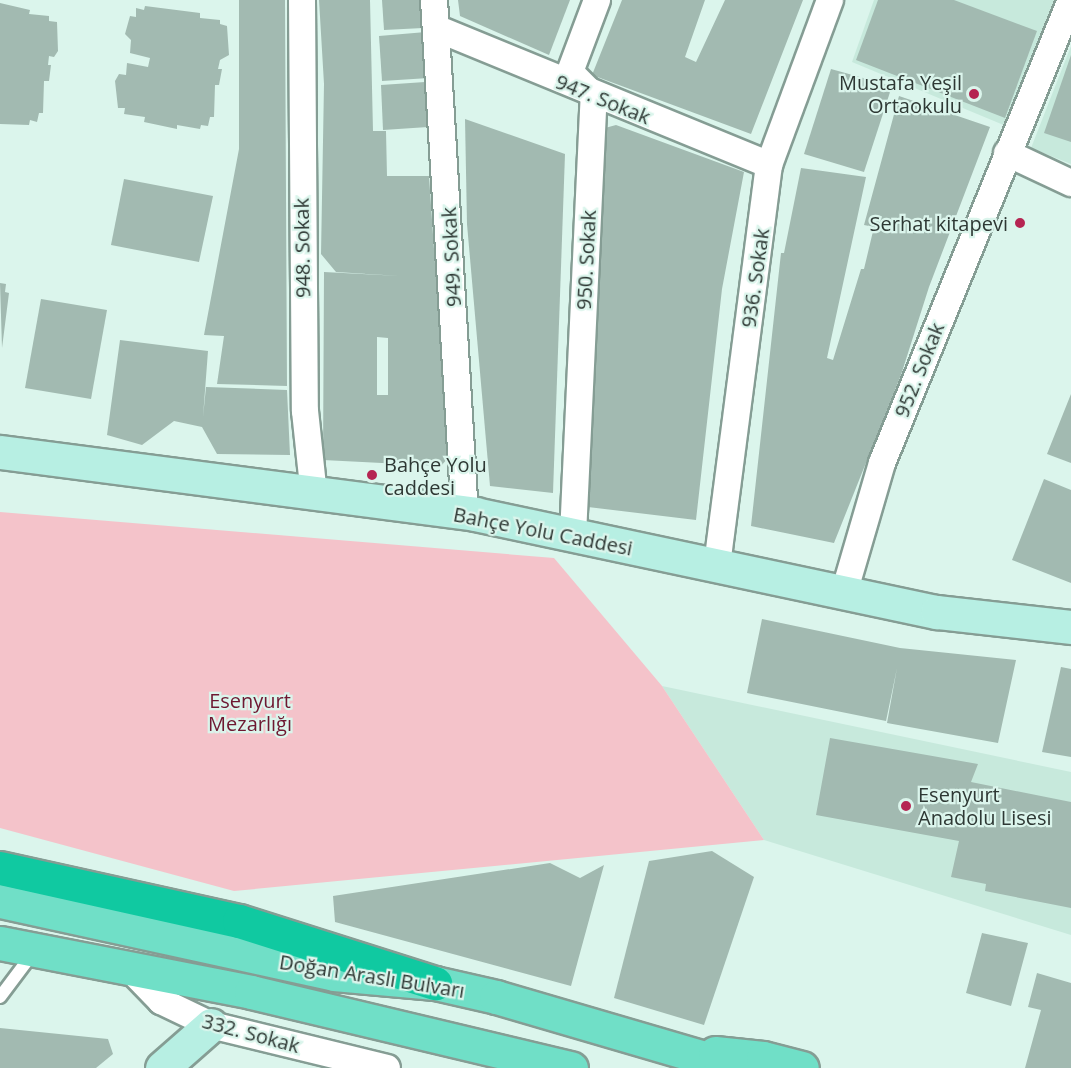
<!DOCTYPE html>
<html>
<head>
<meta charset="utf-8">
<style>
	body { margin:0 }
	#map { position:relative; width:1071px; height:1068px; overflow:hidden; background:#dbf5ec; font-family:"Open Sans",sans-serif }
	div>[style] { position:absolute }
	.built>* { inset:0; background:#c7e9dc }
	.green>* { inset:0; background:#f4c3ca }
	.building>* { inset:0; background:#a2bab1 }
	.roads { filter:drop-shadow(2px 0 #859d94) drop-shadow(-2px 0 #859d94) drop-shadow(0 2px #859d94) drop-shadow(0 -2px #859d94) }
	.lane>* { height:12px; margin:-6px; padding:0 6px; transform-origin:6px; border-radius:6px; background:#fff }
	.street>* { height:26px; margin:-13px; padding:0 13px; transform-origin:13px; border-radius:13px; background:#fff }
	.secondary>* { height:33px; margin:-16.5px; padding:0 16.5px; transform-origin:16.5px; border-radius:16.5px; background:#b7efe3 }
	.primary>* { height:33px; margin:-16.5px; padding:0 16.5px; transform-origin:16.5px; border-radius:16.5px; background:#70dfc7 }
	.highway>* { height:33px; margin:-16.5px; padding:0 16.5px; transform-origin:16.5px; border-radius:16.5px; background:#10c9a1 }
	.dots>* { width:16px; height:16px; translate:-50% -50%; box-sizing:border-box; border:3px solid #dbf5ec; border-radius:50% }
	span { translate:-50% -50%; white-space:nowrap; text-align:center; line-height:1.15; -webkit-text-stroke:4.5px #dbf5ec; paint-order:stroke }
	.poi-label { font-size:20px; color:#2e3834 }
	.right { translate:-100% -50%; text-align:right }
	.left { translate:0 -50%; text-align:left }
	.street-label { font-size:20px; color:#2e3834 }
	.park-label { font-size:20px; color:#6e1831 }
</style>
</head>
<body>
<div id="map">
	<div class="built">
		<i style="clip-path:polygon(874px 0,1059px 0,1006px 126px,852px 62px)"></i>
		<i style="clip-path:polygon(1071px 46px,1071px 164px,1031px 148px)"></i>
		<i style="clip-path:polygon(662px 686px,1071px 772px,1071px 935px,764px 840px)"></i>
	</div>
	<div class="green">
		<i style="clip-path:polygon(0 512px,554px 558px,662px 686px,764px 840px,234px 891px,0 828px)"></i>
	</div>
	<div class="building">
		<i style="clip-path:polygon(239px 0,285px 0,287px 386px,217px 384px,224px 336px,204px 335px,239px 149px)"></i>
		<i style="clip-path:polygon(evenodd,319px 0,370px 0,373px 131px,386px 131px,387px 176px,429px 176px,436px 278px,444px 279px,448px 458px,441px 466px,323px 460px,324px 272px,400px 276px,336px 272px,321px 254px,324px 84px,319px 0,377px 337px,388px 338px,388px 395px,377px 395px,377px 337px)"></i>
		<i style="clip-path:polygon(382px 0,421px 0,423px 28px,384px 30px)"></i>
		<i style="clip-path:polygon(458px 0,570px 0,549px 55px,460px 16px)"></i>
		<i style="clip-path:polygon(622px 0,705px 0,685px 57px,696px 62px,725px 0,803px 0,751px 134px,592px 75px)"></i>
		<i style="clip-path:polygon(878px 0,954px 0,1037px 31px,1005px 118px,856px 60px)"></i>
		<i style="clip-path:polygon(0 3px,30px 10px,29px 14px,49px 16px,49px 21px,57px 22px,58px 51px,54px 57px,49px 56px,48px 65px,51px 65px,49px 81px,44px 81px,43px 113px,39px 113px,37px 122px,30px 120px,29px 125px,0 124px)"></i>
		<i style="clip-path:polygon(145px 6px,200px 13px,200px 18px,220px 20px,220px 24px,227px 26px,229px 55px,220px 60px,218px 69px,222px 69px,219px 85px,215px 85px,214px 117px,210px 117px,208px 126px,201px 125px,200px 129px,177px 125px,177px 129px,144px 122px,145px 117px,124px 114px,125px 108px,118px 108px,115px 81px,119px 74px,126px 75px,127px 63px,148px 67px,150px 58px,130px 53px,131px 40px,125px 34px,130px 16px,136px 17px,136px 8px,144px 10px)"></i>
		<i style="clip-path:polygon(426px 32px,429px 78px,382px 81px,379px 36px)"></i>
		<i style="clip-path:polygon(1071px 55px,1071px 142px,1044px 133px)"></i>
		<i style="clip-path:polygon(831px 69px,892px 86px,864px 172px,804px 154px)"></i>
		<i style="clip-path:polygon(425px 82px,428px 127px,383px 130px,381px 85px)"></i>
		<i style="clip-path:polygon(899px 96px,990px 127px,929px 287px,901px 375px,834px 543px,751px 526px,781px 253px,784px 253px,801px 168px,866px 177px,827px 358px,833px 360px,861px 269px,864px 269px,874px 227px,864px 225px)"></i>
		<i style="clip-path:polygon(465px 119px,565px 154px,553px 493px,490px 486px,467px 224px)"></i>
		<i style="clip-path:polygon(616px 125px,744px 172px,722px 289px,696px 520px,588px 507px,605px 128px)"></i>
		<i style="clip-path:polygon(124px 179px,213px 196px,199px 262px,111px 245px)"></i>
		<i style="clip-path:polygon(0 283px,6px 284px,5px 292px,9px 293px,2px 348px)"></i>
		<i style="clip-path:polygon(41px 299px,107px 310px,91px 399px,25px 388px)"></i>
		<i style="clip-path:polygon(120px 340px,208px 351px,203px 417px,206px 387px,287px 390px,290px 455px,217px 454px,202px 427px,174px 421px,142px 445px,107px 435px)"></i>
		<i style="clip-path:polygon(1071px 394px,1071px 463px,1047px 454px)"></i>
		<i style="clip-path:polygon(1044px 479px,1071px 490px,1071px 583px,1012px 560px)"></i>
		<i style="clip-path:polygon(762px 619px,900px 648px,1016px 660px,998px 743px,887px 723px,897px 668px,886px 721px,747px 693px)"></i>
		<i style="clip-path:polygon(1061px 667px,1071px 669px,1071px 757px,1042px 752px)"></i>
		<i style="clip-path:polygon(830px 738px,978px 764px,971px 782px,1071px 802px,1071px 908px,985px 891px,986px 884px,951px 877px,959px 841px,816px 815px)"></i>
		<i style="clip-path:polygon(712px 851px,754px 877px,704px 1025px,614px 998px,649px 861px)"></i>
		<i style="clip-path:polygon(550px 863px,580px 878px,604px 865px,571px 986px,335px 922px,333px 896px)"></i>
		<i style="clip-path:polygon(982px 933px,1028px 943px,1011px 1006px,966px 993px)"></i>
		<i style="clip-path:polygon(1037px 973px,1071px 983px,1071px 1068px,1025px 1068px,1041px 1010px,1028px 1007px)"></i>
		<i style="clip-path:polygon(0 1028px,108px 1039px,113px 1054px,96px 1068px,0 1068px)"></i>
	</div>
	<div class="roads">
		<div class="lane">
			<i style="left:0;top:997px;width:55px;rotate:-53.1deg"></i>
		</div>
		<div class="street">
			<i style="left:302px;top:0;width:411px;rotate:89.6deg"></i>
			<i style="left:305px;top:411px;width:84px;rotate:83.9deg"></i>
			<i style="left:434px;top:0;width:516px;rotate:86.56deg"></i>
			<i style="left:438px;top:29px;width:358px;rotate:22.3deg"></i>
			<i style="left:1007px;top:153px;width:71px;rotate:25.1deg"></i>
			<i style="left:573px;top:535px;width:440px;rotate:-87.3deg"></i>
			<i style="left:594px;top:96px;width:34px;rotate:-135deg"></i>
			<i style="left:570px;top:72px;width:77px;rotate:-69.4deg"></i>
			<i style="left:717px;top:565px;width:403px;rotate:-82.6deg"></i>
			<i style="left:769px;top:165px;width:176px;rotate:-69.7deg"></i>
			<i style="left:844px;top:593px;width:135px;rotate:-73.7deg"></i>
			<i style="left:882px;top:463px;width:499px;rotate:-67.8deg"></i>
			<i style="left:130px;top:969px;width:45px;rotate:45.9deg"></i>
			<i style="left:161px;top:1001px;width:55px;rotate:25.6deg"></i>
			<i style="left:211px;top:1025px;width:181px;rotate:13.7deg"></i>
		</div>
		<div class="secondary">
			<i style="left:0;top:452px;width:479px;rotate:7.4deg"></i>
			<i style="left:475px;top:514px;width:472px;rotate:12deg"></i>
			<i style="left:937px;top:612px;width:135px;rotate:6.4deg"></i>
			<i style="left:162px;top:1068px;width:65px;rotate:-41.3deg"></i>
		</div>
		<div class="primary">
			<i style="left:0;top:901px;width:342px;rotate:12.3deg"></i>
			<i style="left:334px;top:974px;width:101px;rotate:5.1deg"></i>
			<i style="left:435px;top:983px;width:63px;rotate:12.9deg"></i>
			<i style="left:496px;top:997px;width:253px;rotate:16.3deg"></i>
			<i style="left:0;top:943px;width:256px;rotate:11deg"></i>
			<i style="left:251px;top:992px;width:329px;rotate:13.4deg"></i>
			<i style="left:715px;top:1053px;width:48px;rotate:5.9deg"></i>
			<i style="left:763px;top:1058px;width:40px;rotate:14.4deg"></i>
		</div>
		<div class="highway">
			<i style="left:0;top:868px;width:245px;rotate:12.5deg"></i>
			<i style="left:239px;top:921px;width:206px;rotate:17.6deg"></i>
		</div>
	</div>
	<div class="dots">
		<i style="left:974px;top:94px;background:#b52552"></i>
		<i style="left:1020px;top:223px;background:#b52552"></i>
		<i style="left:372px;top:475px;background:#b52552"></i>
		<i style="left:906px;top:806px;background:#b52552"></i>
	</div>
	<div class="poi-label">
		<span class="right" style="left:962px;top:94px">Mustafa Yeşil<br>Ortaokulu</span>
		<span class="right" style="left:1008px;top:223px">Serhat kitapevi</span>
		<span class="left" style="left:384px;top:476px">Bahçe Yolu<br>caddesi</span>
		<span class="left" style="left:918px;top:806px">Esenyurt<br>Anadolu Lisesi</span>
	</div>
	<div class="street-label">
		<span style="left:603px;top:99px;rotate:22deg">947. Sokak</span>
		<span style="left:302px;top:248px;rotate:-91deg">948. Sokak</span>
		<span style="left:451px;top:257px;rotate:-93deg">949. Sokak</span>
		<span style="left:586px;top:260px;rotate:-87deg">950. Sokak</span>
		<span style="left:755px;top:278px;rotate:-82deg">936. Sokak</span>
		<span style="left:919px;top:370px;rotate:-68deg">952. Sokak</span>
		<span style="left:543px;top:531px;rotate:11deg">Bahçe Yolu Caddesi</span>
		<span style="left:372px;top:976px;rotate:9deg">Doğan Araslı Bulvarı</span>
		<span style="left:251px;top:1033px;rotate:15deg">332. Sokak</span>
	</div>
	<div class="park-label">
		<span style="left:250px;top:712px">Esenyurt<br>Mezarlığı</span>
	</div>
</div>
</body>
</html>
